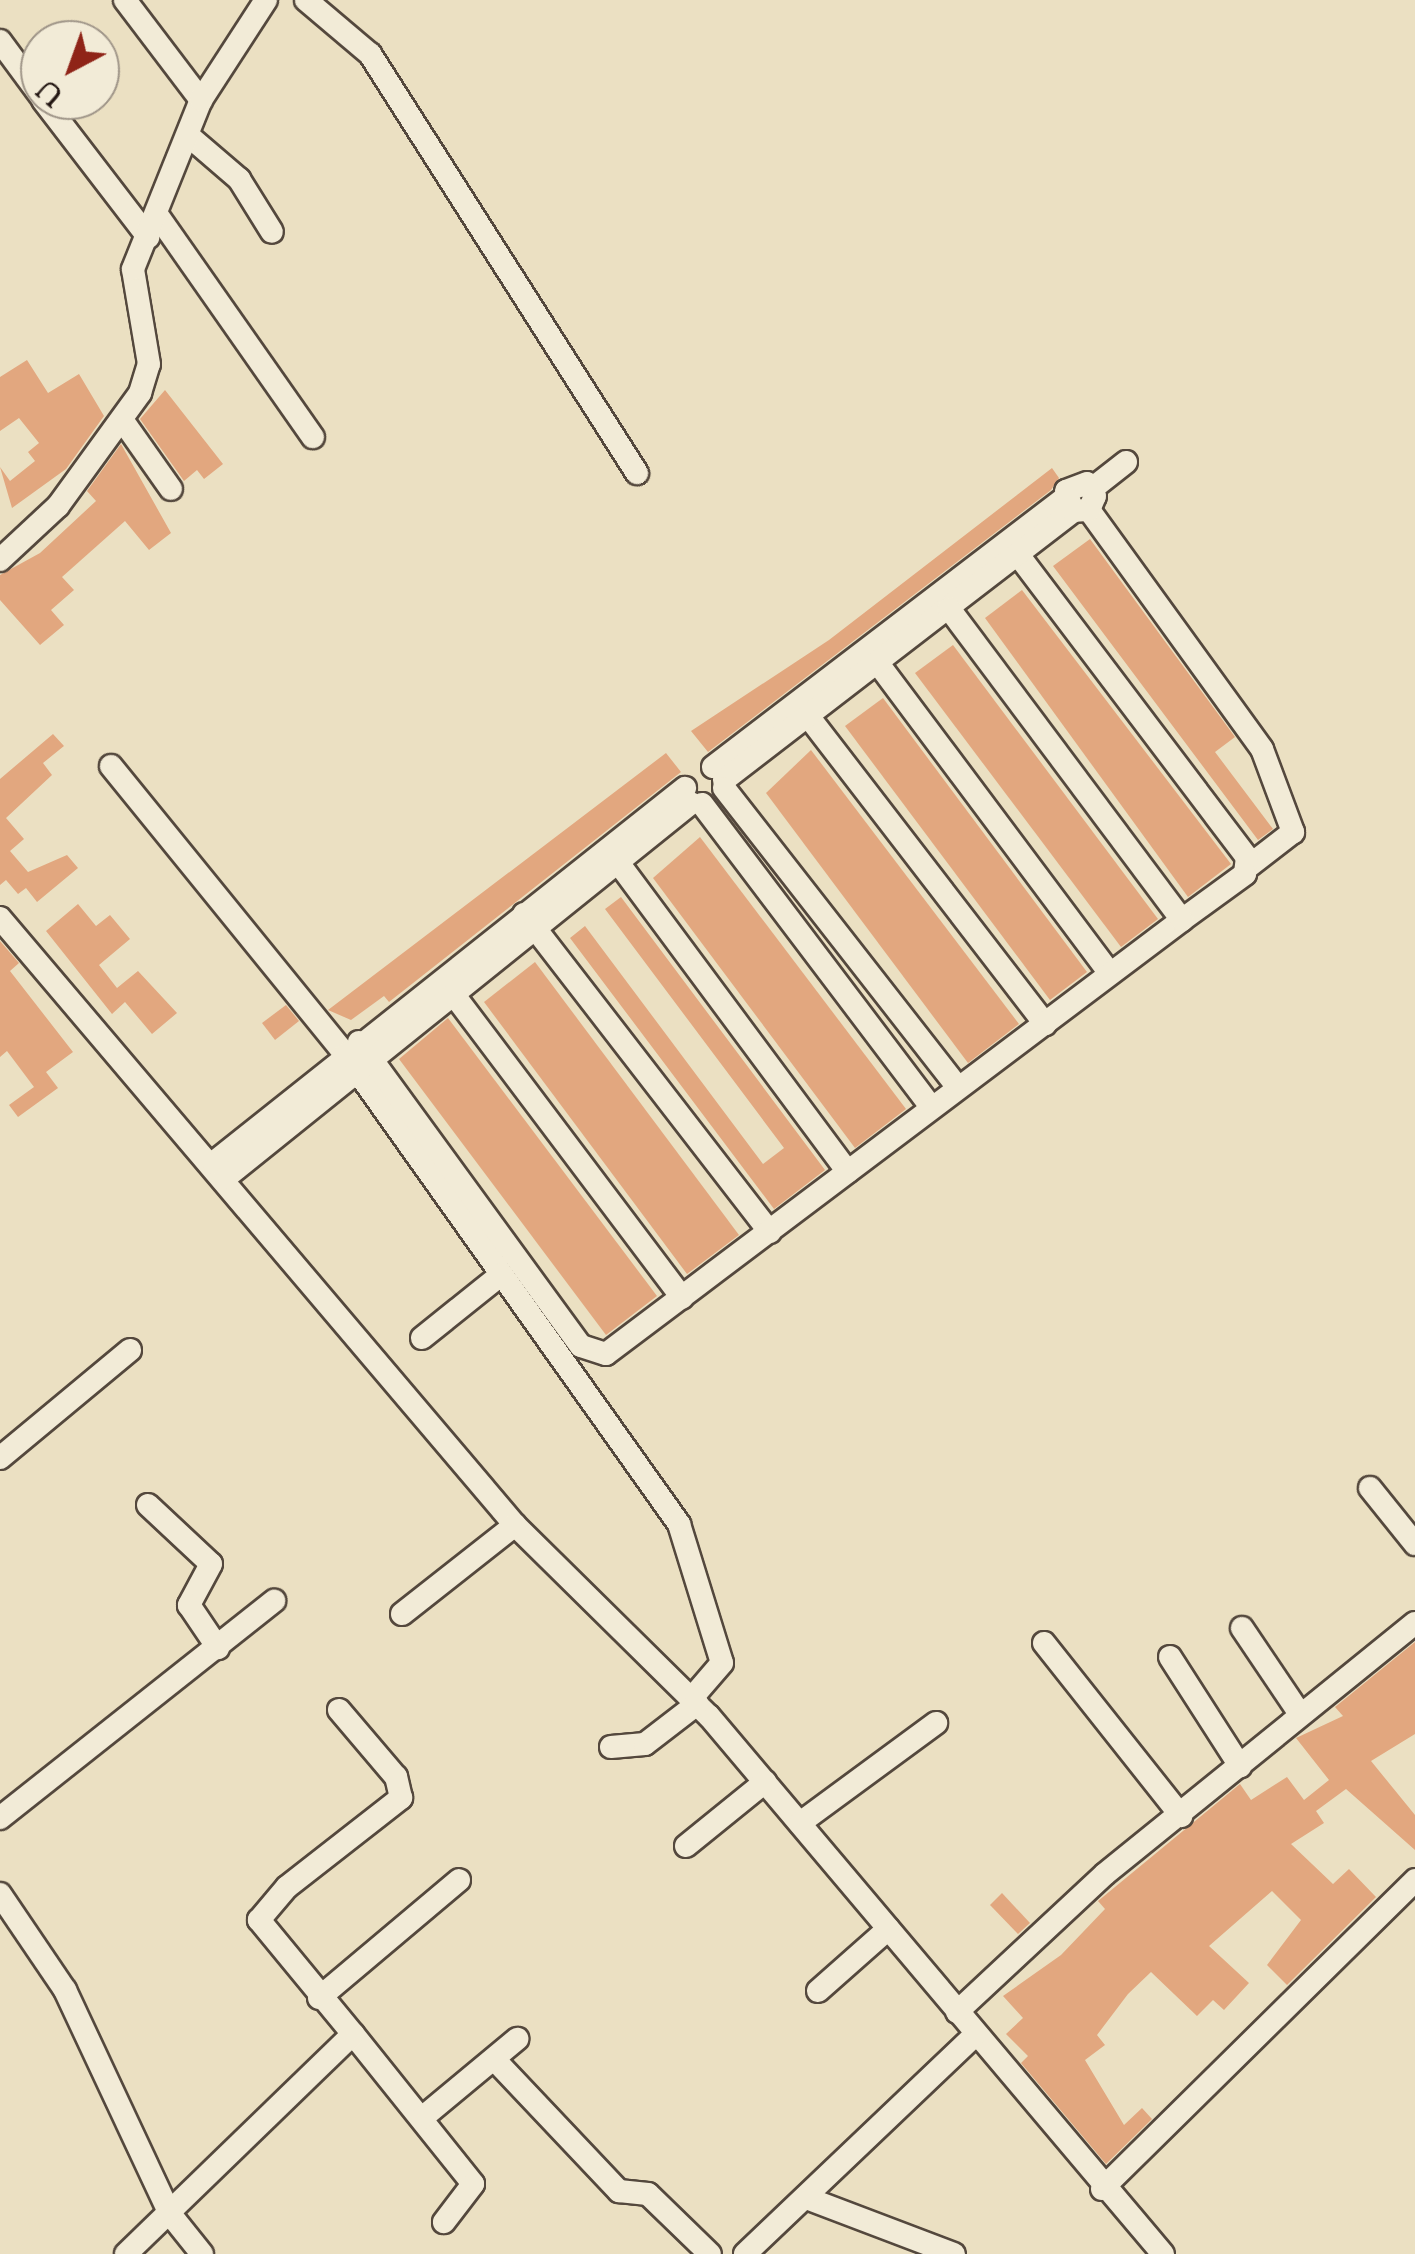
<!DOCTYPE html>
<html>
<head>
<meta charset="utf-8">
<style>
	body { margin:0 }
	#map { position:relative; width:1415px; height:2254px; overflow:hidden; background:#ebe0c2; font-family:"Sorts Mill Goudy",serif }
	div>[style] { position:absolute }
	.building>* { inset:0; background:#e2a77f }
	.roads { filter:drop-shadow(2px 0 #54483d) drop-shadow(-2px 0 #54483d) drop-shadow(0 2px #54483d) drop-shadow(0 -2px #54483d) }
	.minor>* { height:22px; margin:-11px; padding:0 11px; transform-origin:11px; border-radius:11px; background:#f2ebd7 }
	span { translate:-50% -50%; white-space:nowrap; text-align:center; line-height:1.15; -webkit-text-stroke:8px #f2ebd7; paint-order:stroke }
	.north { position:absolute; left:20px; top:20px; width:100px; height:100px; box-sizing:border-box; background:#f2ebd7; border:2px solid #9f9588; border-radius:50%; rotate:221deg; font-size:28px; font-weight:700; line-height:40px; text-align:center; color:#221511 }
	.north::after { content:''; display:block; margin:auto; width:35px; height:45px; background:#8f2418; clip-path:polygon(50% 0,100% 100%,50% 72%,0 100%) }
</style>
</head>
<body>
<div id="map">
	<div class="building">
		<i style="clip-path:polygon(27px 360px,48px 393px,79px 374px,104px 416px,66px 469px,12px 508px,0 467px,10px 481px,35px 461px,28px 452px,39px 443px,19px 418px,0 431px,0 377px)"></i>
		<i style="clip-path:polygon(165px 390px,223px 464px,204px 479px,197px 470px,184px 481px,140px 419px)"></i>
		<i style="clip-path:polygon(121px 444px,171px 533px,149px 550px,125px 521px,62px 577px,74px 590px,51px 610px,64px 625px,40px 645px,0 600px,0 575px,40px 553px,96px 501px,87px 491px)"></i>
		<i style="clip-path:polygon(1052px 468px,1059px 478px,1051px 490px,708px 752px,691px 731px,829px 640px)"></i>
		<i style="clip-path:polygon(1090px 539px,1235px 737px,1215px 752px,1273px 829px,1258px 840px,1053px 566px)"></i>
		<i style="clip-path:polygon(1022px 590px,1231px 864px,1188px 897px,985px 618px)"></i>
		<i style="clip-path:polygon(953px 645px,1158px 919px,1121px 947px,915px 673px)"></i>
		<i style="clip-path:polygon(883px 698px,1087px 972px,1050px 1000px,845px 726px)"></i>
		<i style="clip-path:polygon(53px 734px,64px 746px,43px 763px,52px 775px,6px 818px,24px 839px,10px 851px,28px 872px,67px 855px,78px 868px,37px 902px,26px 888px,18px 894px,6px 880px,0 885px,0 779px)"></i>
		<i style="clip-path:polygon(811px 750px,1019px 1024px,968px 1063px,766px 793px)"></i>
		<i style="clip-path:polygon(666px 753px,681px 772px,389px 1002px,384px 996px,351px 1020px,328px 1010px)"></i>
		<i style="clip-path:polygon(700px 837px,906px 1109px,855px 1148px,653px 878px)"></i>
		<i style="clip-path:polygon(621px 897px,825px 1170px,774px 1209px,570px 938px,585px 926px,763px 1164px,784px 1148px,605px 909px)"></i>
		<i style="clip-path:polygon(78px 904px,96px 926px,110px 915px,130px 939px,99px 965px,117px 988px,138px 971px,177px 1013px,152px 1034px,125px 1002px,112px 1014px,46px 931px)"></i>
		<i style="clip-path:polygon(0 941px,19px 963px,10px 971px,73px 1052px,46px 1072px,58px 1088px,18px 1117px,9px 1105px,34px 1087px,7px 1051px,0 1057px)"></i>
		<i style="clip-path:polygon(535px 962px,739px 1235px,687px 1274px,484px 1002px)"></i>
		<i style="clip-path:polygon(286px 1005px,299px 1021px,275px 1040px,262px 1023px)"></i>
		<i style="clip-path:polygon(448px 1018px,657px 1296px,606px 1335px,399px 1059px)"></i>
		<i style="clip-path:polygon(1415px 1642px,1415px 1734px,1371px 1761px,1415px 1815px,1415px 1850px,1346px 1789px,1316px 1811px,1324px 1823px,1291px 1844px,1333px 1884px,1349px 1869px,1376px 1897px,1287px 1985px,1267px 1965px,1301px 1920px,1272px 1891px,1209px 1946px,1249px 1983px,1224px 2010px,1213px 2000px,1197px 2016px,1151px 1972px,1128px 1994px,1097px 2035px,1105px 2045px,1085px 2060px,1124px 2125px,1142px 2108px,1152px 2119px,1106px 2164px,1021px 2063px,1028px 2056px,1006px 2034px,1023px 2018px,1003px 1996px,1061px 1955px,1105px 1909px,1098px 1901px,1240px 1784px,1251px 1800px,1287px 1777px,1304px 1800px,1329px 1780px,1296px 1738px,1343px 1716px,1335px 1707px)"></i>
		<i style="clip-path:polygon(1002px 1893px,1030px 1923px,1018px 1934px,990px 1905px)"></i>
	</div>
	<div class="roads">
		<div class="minor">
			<i style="left:125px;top:0;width:126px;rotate:52.8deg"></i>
			<i style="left:306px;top:0;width:84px;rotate:40.2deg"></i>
			<i style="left:370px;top:54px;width:497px;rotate:57.5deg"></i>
			<i style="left:0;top:41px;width:67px;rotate:53.5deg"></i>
			<i style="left:43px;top:100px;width:173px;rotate:52.5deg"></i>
			<i style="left:190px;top:137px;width:65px;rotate:40.6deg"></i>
			<i style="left:239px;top:179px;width:62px;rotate:58.1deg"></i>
			<i style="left:158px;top:216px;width:270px;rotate:55deg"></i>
			<i style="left:123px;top:421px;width:83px;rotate:54.8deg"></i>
			<i style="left:1093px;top:488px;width:42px;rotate:-38.2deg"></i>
			<i style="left:1089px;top:510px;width:295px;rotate:54.1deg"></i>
			<i style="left:1262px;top:749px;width:89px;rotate:69.5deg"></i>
			<i style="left:1293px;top:832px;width:56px;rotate:142.3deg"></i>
			<i style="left:1019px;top:556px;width:378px;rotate:52.9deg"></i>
			<i style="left:1247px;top:857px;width:17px;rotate:97deg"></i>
			<i style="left:1245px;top:874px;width:78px;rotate:143.9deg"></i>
			<i style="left:0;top:560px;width:79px;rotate:-43deg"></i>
			<i style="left:58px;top:506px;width:140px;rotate:-54deg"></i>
			<i style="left:140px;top:393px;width:30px;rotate:-73deg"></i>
			<i style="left:149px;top:364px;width:96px;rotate:-99.6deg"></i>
			<i style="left:133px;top:269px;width:182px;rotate:-68.1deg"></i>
			<i style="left:201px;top:100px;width:119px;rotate:-57deg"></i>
			<i style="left:871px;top:654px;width:396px;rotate:53.2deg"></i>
			<i style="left:808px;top:716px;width:389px;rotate:52.4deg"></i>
			<i style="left:111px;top:766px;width:371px;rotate:50.9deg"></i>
			<i style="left:345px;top:1054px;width:577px;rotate:54.6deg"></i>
			<i style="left:679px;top:1524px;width:145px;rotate:72.8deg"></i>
			<i style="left:722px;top:1663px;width:48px;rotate:130.7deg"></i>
			<i style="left:713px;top:767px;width:443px;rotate:-37.4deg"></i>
			<i style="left:724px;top:780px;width:441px;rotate:-37.6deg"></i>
			<i style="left:1073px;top:511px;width:16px;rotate:-4deg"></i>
			<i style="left:1089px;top:510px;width:15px;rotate:-67deg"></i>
			<i style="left:1095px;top:496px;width:15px;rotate:-122deg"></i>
			<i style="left:1087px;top:483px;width:22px;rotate:159deg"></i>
			<i style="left:1066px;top:491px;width:21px;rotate:71deg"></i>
			<i style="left:724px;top:788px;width:380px;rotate:52deg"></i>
			<i style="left:702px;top:804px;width:380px;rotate:52.9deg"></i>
			<i style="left:617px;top:861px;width:387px;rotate:53.4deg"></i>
			<i style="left:524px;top:914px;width:402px;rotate:52.3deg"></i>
			<i style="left:0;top:918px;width:796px;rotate:49.69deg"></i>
			<i style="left:515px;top:1525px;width:272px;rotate:44.6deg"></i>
			<i style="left:709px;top:1716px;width:704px;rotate:49.84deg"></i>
			<i style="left:451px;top:991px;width:384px;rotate:53deg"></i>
			<i style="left:359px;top:1042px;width:376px;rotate:53.9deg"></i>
			<i style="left:581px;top:1346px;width:26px;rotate:18deg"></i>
			<i style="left:606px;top:1354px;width:721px;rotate:-37deg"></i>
			<i style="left:1182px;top:920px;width:389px;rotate:-126.8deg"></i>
			<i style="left:213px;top:1163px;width:603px;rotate:-38.47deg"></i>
			<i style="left:225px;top:1178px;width:598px;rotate:-38.82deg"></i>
			<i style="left:422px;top:1338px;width:102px;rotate:-38.7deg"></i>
			<i style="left:0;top:1458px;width:169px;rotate:-39.7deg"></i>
			<i style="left:1370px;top:1488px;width:72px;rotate:51.2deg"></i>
			<i style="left:148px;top:1505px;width:86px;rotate:43.1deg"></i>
			<i style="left:211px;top:1564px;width:47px;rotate:118.2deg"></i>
			<i style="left:189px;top:1605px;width:52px;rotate:56deg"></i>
			<i style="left:402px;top:1614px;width:144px;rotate:-38.2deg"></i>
			<i style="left:1242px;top:1628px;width:104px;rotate:56deg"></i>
			<i style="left:1044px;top:1643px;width:221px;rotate:51.6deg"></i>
			<i style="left:1170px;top:1657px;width:130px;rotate:57.3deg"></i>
			<i style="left:611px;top:1747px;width:34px;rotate:-5deg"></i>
			<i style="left:645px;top:1744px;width:66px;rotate:-37.6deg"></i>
			<i style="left:0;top:1818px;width:350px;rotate:-38.4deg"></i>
			<i style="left:800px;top:1823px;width:169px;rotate:-36.3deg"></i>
			<i style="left:686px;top:1846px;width:102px;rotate:-39deg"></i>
			<i style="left:0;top:1894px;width:116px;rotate:55.9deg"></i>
			<i style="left:65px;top:1990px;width:247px;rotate:64.9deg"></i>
			<i style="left:170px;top:2214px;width:51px;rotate:51.3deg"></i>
			<i style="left:818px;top:1991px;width:94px;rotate:-41.5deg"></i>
			<i style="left:319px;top:1998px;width:183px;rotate:-40.1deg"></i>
			<i style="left:957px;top:2012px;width:202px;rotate:-43deg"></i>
			<i style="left:1105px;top:1874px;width:399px;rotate:-39deg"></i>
			<i style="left:353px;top:2034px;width:192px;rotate:51.3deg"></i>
			<i style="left:473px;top:2184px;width:48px;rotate:127.3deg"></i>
			<i style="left:494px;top:2059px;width:182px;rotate:46.6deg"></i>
			<i style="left:619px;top:2191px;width:29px;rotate:6deg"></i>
			<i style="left:648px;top:2194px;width:86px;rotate:44.1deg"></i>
			<i style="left:422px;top:2118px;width:124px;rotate:-39.7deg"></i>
			<i style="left:1102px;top:2189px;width:440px;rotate:-44.6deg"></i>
			<i style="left:809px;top:2199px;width:155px;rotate:20.8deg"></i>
			<i style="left:126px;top:2254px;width:316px;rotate:-44.1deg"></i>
			<i style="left:353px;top:2034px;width:148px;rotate:-129.5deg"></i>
			<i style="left:259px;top:1920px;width:43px;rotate:-49.7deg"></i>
			<i style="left:287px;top:1887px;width:145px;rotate:-38deg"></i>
			<i style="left:401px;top:1798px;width:22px;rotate:-103deg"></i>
			<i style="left:396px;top:1777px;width:88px;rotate:-130.4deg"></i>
			<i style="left:745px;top:2254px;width:318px;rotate:-43.6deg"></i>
		</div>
	</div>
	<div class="north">U</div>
</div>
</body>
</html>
